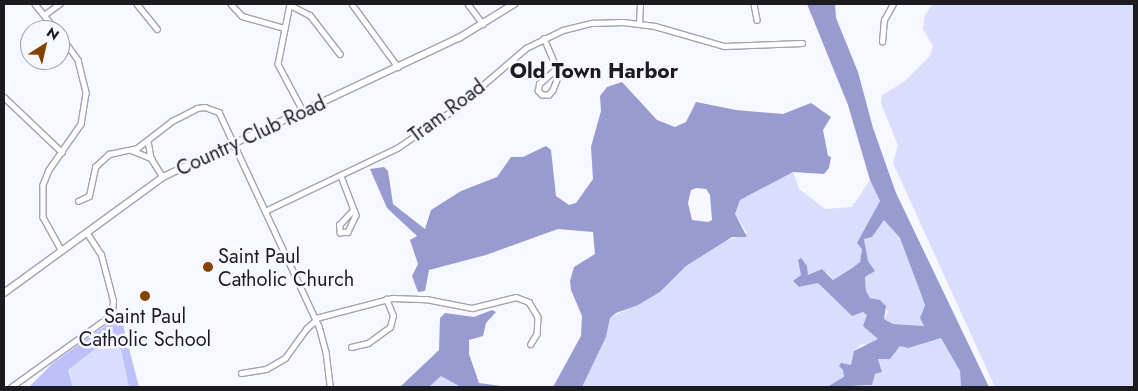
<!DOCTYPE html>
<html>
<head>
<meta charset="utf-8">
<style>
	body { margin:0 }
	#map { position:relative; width:1138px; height:391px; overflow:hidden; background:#f6f7ff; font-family:Jost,sans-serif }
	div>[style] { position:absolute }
	.green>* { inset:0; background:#daddfc }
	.forest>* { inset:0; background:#bdc1f7 }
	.water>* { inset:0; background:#989bd0 }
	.roads { filter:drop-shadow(1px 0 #a2a3b0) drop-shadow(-1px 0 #a2a3b0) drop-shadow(0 1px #a2a3b0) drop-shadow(0 -1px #a2a3b0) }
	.minor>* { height:4.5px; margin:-2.25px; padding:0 2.25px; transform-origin:2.25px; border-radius:2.25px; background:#fff }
	.tertiary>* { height:5.5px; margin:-2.75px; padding:0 2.75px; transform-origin:2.75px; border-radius:2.75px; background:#fff }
	.dots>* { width:14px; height:14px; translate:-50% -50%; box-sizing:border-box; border:2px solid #f6f7ff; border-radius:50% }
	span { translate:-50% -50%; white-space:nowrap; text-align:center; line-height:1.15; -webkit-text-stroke:5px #f6f7ff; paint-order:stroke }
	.street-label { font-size:20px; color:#1b1b20 }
	.poi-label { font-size:20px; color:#1b1b20 }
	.left { translate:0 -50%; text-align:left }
	.neighbourhood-label { font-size:21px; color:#1b1b20; font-weight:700 }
	.frame { position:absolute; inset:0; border:5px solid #1b1b20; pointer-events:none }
	.north { position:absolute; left:20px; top:20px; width:50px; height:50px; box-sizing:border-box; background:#f6f7ff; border:1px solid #9e9fa6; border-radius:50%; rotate:35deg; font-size:14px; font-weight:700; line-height:20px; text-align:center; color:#1b1b20 }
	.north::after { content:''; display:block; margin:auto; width:18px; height:22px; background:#814400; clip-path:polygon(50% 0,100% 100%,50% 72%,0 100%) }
</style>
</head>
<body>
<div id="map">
	<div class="green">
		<i style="clip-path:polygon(933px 4px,1134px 4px,1134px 387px,995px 387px,893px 163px,898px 145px,881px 103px,882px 95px,904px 82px,930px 56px,933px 46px,923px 29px,925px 15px)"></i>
		<i style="clip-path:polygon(793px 172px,799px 189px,825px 209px,852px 207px,870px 180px,880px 201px,865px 229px,860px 262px,833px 280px,829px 274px,820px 270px,808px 276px,807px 266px,801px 259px,802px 275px,793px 282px,799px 287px,818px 283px,852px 316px,863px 312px,868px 315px,869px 328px,879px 339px,870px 345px,862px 344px,854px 351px,851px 365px,843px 370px,844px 378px,827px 387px,582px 387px,606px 337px,610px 318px,660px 292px,686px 266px,723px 242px,747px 233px,735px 214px,740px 200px)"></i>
		<i style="clip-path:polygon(884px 220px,900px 238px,921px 294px,925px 304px,920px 318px,924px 326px,893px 324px,884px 319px,888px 312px,880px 300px,870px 298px,866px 291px,865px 277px,870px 274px,864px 239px)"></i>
		<i style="clip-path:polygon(942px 338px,960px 371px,961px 387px,866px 387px,875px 374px,882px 372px,878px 359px,893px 353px,900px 345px)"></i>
		<i style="clip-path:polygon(103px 343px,115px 344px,121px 350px,129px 387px,73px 387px,68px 370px)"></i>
		<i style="clip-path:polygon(441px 376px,455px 382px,461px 387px,429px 387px)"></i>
	</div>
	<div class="forest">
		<i style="clip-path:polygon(112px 321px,123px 325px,139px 387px,129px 387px,121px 350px,115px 344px,103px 343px,68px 370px,73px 387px,29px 387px,53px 363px)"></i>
	</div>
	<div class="water">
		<i style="clip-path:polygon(evenodd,807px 4px,835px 4px,836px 18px,858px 72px,873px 128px,896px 193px,989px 387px,961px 387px,960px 371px,941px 338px,908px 348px,900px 346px,890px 359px,878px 359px,882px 372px,875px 374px,872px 385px,827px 387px,844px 377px,843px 370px,839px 366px,841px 363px,851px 365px,854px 351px,878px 339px,863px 326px,867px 315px,863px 312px,852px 316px,818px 283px,799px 287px,793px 281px,801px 275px,798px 260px,801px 258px,807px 266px,808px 275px,822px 269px,833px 280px,852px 268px,860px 262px,862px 249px,857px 243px,880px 201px,870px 180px,848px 105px,807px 4px,884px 220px,900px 238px,921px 294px,925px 305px,920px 318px,924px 326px,893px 324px,884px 319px,886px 306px,880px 300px,870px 298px,866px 291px,865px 277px,875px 271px,868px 261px,864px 239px,872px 237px,884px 220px)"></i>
		<i style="clip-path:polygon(evenodd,622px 82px,657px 120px,675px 127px,686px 122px,696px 102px,736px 110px,783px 114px,811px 103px,831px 117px,823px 130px,828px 156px,831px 157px,829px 168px,824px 174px,793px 172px,740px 200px,735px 214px,747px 237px,732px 237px,686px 266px,660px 292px,638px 305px,616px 313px,610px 318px,606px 337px,582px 387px,553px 387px,581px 336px,582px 316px,571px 290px,570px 281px,574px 267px,595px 254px,593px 232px,558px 229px,486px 255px,429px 270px,425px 291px,418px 292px,412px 276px,418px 264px,410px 240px,417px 236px,387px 208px,370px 169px,384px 167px,388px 171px,393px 204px,425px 229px,431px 210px,461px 191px,497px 177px,511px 157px,523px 157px,546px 146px,551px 150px,556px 196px,569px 205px,576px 203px,593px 179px,591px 147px,601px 111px,600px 96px,607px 87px,622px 82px,696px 188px,706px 189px,710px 195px,712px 220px,708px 222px,692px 220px,688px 203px,691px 190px,696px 188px)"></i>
		<i style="clip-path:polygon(492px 310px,496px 312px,486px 323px,483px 336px,469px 340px,469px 354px,479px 383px,508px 387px,461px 387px,441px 376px,429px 387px,400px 387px,439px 350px,440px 318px,445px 313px,474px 317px)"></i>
	</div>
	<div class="roads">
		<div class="minor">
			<i style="left:35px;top:4px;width:33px;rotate:51deg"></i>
			<i style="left:137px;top:4px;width:32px;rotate:51deg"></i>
			<i style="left:231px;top:4px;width:16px;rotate:47deg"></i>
			<i style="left:242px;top:16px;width:44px;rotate:15.9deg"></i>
			<i style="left:290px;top:4px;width:61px;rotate:101.3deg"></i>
			<i style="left:278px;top:64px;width:53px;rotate:62deg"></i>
			<i style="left:352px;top:4px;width:78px;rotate:53.9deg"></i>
			<i style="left:468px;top:4px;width:25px;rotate:53deg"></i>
			<i style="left:754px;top:4px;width:16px;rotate:79deg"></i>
			<i style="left:290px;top:5px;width:22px;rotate:27deg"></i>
			<i style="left:310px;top:15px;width:49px;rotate:52.4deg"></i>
			<i style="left:44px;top:15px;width:19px;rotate:-36deg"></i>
			<i style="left:639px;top:23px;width:19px;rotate:-87deg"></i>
			<i style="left:60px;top:35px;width:31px;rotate:54deg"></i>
			<i style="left:78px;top:60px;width:34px;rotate:76deg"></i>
			<i style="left:86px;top:93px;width:31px;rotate:99deg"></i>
			<i style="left:81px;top:124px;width:56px;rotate:124.8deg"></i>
			<i style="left:49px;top:170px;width:16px;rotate:112deg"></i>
			<i style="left:43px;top:185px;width:32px;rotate:90deg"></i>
			<i style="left:43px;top:217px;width:38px;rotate:61deg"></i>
			<i style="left:544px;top:38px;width:33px;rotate:67deg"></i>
			<i style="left:882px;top:42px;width:22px;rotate:-85deg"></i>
			<i style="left:884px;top:20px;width:18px;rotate:-61deg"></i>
			<i style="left:557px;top:68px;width:7px;rotate:74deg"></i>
			<i style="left:559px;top:75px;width:16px;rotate:112deg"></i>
			<i style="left:553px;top:90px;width:6px;rotate:129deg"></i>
			<i style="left:549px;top:95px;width:7px;rotate:180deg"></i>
			<i style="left:542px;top:95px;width:6px;rotate:-135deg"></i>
			<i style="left:538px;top:91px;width:7px;rotate:-82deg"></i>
			<i style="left:539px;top:84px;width:24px;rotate:-42deg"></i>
			<i style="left:4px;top:97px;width:80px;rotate:43.5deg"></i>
			<i style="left:148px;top:141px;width:17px;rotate:80deg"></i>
			<i style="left:131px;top:150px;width:22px;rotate:22deg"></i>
			<i style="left:151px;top:158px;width:22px;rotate:58deg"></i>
			<i style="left:341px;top:176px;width:42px;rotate:69deg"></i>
			<i style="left:356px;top:215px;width:19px;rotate:115deg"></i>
			<i style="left:348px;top:232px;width:8px;rotate:173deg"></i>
			<i style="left:340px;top:233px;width:8px;rotate:-97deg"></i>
			<i style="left:339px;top:225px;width:21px;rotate:-47deg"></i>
			<i style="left:78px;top:201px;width:12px;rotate:-24deg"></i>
			<i style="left:89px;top:196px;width:30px;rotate:-78deg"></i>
			<i style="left:95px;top:167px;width:19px;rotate:-43deg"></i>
			<i style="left:109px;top:154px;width:29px;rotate:-12deg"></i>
			<i style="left:137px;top:148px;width:44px;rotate:-37.6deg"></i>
			<i style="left:172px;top:121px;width:28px;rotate:-27deg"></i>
			<i style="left:197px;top:108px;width:8px;rotate:-7deg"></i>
			<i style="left:205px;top:107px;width:15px;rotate:20deg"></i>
			<i style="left:219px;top:112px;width:236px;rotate:65deg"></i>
			<i style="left:319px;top:326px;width:27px;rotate:75deg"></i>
			<i style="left:326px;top:352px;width:35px;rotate:83deg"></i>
			<i style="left:267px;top:210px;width:144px;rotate:-25.5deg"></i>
			<i style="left:397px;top:148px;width:71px;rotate:-34.1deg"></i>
			<i style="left:456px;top:108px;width:92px;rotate:-40.6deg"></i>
			<i style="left:526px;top:48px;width:41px;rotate:-25.9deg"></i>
			<i style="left:563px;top:30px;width:30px;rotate:-14deg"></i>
			<i style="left:592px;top:23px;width:31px;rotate:-2deg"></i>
			<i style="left:623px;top:22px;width:32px;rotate:7deg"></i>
			<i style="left:655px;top:26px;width:72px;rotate:16.2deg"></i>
			<i style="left:724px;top:46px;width:78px;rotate:-2.2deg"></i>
			<i style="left:316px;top:318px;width:79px;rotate:-14.7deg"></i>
			<i style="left:392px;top:298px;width:34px;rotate:2deg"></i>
			<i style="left:426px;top:299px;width:47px;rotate:11.1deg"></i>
			<i style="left:472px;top:308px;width:45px;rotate:-14deg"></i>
			<i style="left:516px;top:297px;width:14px;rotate:21deg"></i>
			<i style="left:529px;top:302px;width:17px;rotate:59deg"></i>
			<i style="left:538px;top:317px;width:17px;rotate:93deg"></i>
			<i style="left:537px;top:334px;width:12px;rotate:121deg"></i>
			<i style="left:351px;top:347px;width:17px;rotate:-13deg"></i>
			<i style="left:368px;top:343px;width:27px;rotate:-36deg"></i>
			<i style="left:390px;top:327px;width:11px;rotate:-75deg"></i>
			<i style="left:393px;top:316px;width:18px;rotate:-112deg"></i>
			<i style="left:241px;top:373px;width:25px;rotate:-9deg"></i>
			<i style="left:266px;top:369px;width:22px;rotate:-30deg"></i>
			<i style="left:285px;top:358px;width:36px;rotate:-54deg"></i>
			<i style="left:306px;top:329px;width:13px;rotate:-42deg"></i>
			<i style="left:11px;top:387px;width:117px;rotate:-35.6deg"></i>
			<i style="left:106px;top:319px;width:10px;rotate:-53deg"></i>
			<i style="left:112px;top:311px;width:10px;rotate:-84deg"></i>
			<i style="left:113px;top:301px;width:48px;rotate:-104.6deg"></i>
			<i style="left:101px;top:255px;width:27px;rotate:-123deg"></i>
		</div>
		<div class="tertiary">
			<i style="left:4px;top:293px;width:197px;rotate:-36.1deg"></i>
			<i style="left:163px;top:177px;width:327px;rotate:-25.2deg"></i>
			<i style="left:459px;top:38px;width:65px;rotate:-31.7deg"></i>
		</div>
	</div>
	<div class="dots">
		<i style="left:208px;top:267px;background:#814400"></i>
		<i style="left:145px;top:296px;background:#814400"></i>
	</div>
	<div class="street-label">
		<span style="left:447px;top:111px;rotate:-37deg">Tram Road</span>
		<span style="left:251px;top:136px;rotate:-25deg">Country Club Road</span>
	</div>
	<div class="poi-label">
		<span class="left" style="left:218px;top:268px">Saint Paul<br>Catholic Church</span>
		<span style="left:145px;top:328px">Saint Paul<br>Catholic School</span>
	</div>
	<div class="neighbourhood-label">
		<span style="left:594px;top:71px">Old Town Harbor</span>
	</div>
	<div class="frame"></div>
	<div class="north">N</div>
</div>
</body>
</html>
